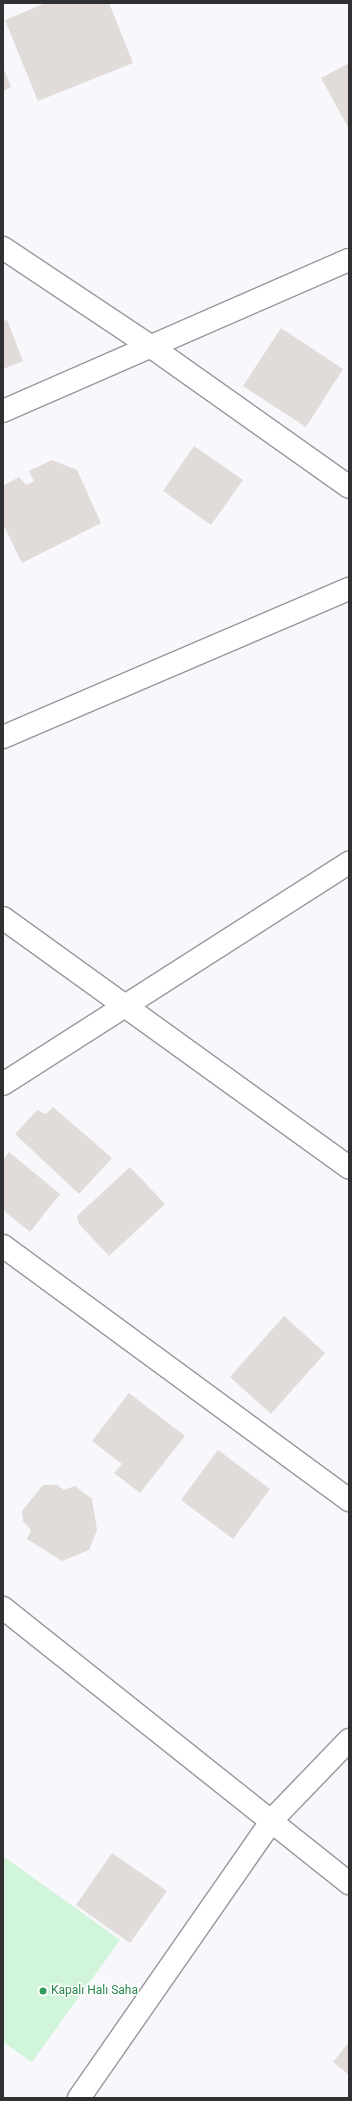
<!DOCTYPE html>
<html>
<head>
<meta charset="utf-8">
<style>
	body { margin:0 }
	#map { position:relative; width:352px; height:2101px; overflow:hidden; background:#f7f7fc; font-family:Roboto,sans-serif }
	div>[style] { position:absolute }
	.green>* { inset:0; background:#d0f5da }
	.building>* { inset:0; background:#e1dbd9 }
	.roads { filter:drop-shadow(1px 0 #98989d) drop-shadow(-1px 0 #98989d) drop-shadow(0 1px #98989d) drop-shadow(0 -1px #98989d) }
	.minor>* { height:22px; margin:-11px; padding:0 11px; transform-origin:11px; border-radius:11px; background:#fff }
	.dots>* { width:11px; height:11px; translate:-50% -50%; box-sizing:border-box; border:2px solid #fff; border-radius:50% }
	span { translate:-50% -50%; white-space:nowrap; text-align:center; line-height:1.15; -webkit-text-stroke:3px #fff; paint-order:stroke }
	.leisure-label { font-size:12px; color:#27864d }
	.left { translate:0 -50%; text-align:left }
	.frame { position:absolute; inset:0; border:4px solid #303032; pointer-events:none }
</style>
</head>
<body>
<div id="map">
	<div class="green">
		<i style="clip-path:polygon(3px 1856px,120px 1940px,32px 2062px,3px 2042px)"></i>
	</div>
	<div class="building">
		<i style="clip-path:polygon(46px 3px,109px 3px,133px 63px,38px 101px,5px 20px)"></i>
		<i style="clip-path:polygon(349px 63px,349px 129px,321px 78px)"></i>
		<i style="clip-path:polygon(3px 67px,11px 87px,3px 91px)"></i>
		<i style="clip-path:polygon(7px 320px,23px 361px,3px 369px,3px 321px)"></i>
		<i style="clip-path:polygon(281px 328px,343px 369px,306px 427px,243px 386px)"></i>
		<i style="clip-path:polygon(194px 446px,243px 480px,211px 525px,163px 491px)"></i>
		<i style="clip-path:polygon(52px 460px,77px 470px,101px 523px,22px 563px,3px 524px,3px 486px,19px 477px,26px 485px,34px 481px,29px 471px)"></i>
		<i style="clip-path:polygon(53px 1107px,112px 1158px,79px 1194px,15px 1134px,37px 1110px,46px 1114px)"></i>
		<i style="clip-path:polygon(9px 1152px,60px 1194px,30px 1232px,3px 1210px,3px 1160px)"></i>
		<i style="clip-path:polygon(130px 1167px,165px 1204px,109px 1256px,79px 1224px,77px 1216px)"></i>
		<i style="clip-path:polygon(284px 1316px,325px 1353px,271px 1414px,230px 1377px)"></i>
		<i style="clip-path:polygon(129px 1393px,185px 1436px,140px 1493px,114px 1473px,122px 1464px,92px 1441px)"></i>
		<i style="clip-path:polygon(218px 1450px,270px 1489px,233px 1539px,181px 1500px)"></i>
		<i style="clip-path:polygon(43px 1485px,57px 1485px,64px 1490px,75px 1486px,92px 1499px,97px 1530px,89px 1550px,62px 1561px,27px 1539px,31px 1530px,23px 1521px,22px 1511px)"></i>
		<i style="clip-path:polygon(112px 1853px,167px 1891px,130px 1943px,76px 1905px)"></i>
		<i style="clip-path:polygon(349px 2042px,349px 2075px,333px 2062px)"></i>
	</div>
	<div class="roads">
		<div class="minor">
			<i style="left:3px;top:248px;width:180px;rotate:33.7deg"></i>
			<i style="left:153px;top:348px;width:240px;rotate:35.3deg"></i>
			<i style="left:3px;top:411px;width:378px;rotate:-23.6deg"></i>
			<i style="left:3px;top:737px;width:376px;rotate:-23.2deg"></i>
			<i style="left:3px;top:918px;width:427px;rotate:35.8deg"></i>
			<i style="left:3px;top:1084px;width:411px;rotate:-32.6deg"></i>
			<i style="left:3px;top:1246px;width:429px;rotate:36.3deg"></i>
			<i style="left:3px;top:1608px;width:442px;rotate:38.5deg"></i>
			<i style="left:79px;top:2098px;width:338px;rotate:-55.2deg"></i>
			<i style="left:272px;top:1820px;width:111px;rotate:-46.1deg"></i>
		</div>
	</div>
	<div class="dots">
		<i style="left:43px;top:1991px;background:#2e9e5b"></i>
	</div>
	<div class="leisure-label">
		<span class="left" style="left:51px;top:1991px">Kapalı Halı Saha</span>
	</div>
	<div class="frame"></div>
</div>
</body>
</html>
